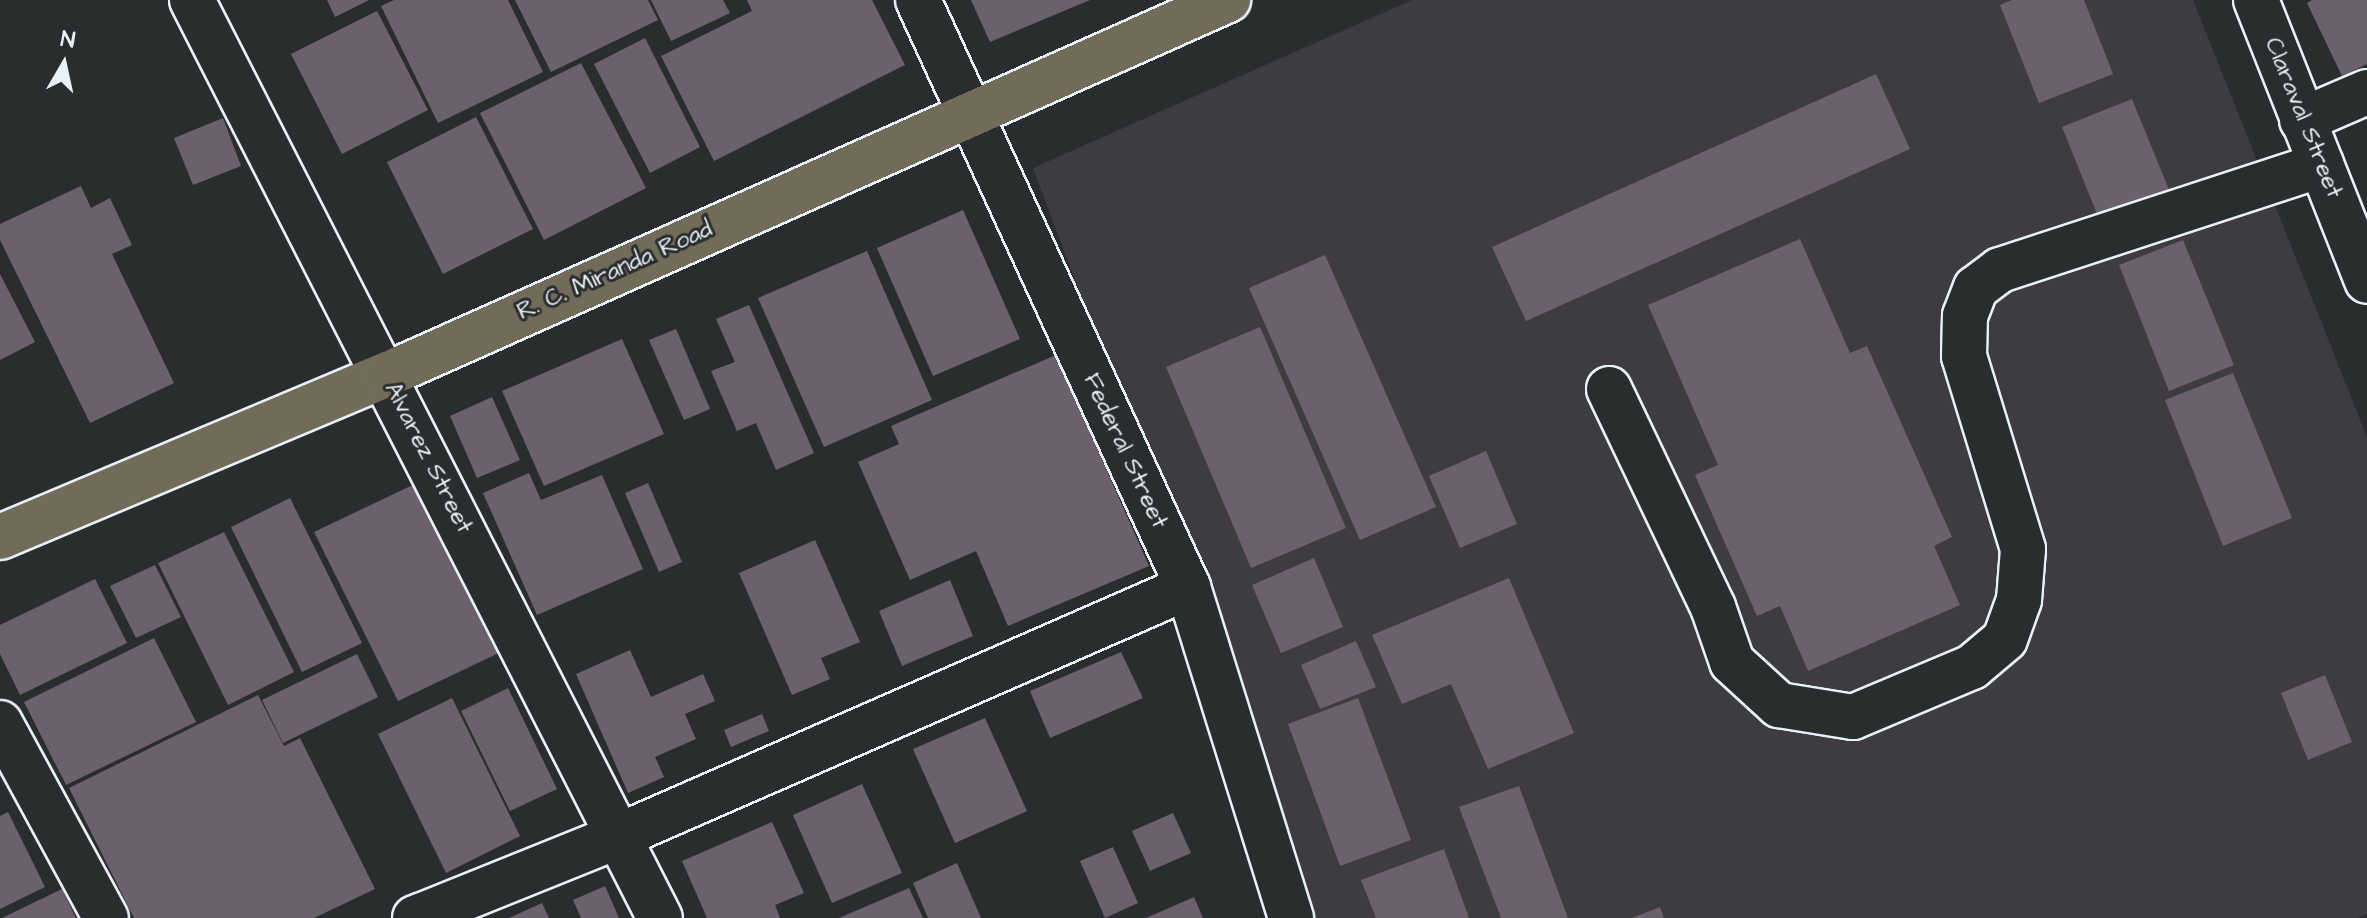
<!DOCTYPE html>
<html>
<head>
<meta charset="utf-8">
<style>
	body { margin:0 }
	#map { position:relative; width:2367px; height:918px; overflow:hidden; background:#2a2d2e; font-family:"Architects Daughter",sans-serif }
	div>[style] { position:absolute }
	.built>* { inset:0; background:#3e3c41 }
	.building>* { inset:0; background:#6d606d }
	.roads { filter:drop-shadow(2px 0 #e8f1f8) drop-shadow(-2px 0 #e8f1f8) drop-shadow(0 2px #e8f1f8) drop-shadow(0 -2px #e8f1f8) }
	.minor>* { height:44px; margin:-22px; padding:0 22px; transform-origin:22px; border-radius:22px; background:#2a2d2e }
	.major>* { height:44px; margin:-22px; padding:0 22px; transform-origin:22px; border-radius:22px; background:#726b5a }
	span { translate:-50% -50%; white-space:nowrap; text-align:center; line-height:1.15; -webkit-text-stroke:6px #2a2d2e; paint-order:stroke }
	.street-label { font-size:24px; color:#e8f1f8 }
	.north { position:absolute; left:24px; top:24px; width:80px; height:80px; -webkit-text-stroke:6px #2a2d2e; paint-order:stroke; rotate:9deg; font-size:22px; font-weight:700; line-height:32px; text-align:center; color:#e8f1f8 }
	.north::after { content:''; display:block; margin:auto; width:28px; height:36px; background:#e8f1f8; clip-path:polygon(50% 0,100% 100%,50% 72%,0 100%) }
</style>
</head>
<body>
<div id="map">
	<div class="built">
		<i style="clip-path:polygon(1412px 0,2193px 0,2367px 437px,2367px 914px,2358px 918px,1314px 918px,1033px 168px)"></i>
	</div>
	<div class="building">
		<i style="clip-path:polygon(327px 0,369px 0,335px 17px)"></i>
		<i style="clip-path:polygon(394px 0,508px 0,543px 72px,438px 123px,381px 6px)"></i>
		<i style="clip-path:polygon(515px 0,648px 0,658px 20px,551px 72px)"></i>
		<i style="clip-path:polygon(651px 0,723px 0,730px 13px,671px 41px)"></i>
		<i style="clip-path:polygon(747px 0,872px 0,905px 65px,714px 161px,661px 56px,752px 11px)"></i>
		<i style="clip-path:polygon(971px 0,1090px 0,990px 42px)"></i>
		<i style="clip-path:polygon(2012px 0,2084px 0,2113px 74px,2039px 103px,2000px 5px)"></i>
		<i style="clip-path:polygon(2312px 0,2367px 0,2367px 64px,2342px 76px,2307px 3px)"></i>
		<i style="clip-path:polygon(377px 11px,428px 110px,342px 154px,291px 54px)"></i>
		<i style="clip-path:polygon(645px 38px,700px 147px,650px 173px,594px 64px)"></i>
		<i style="clip-path:polygon(581px 63px,646px 188px,544px 240px,480px 113px)"></i>
		<i style="clip-path:polygon(1876px 74px,1910px 149px,1526px 321px,1492px 247px)"></i>
		<i style="clip-path:polygon(2132px 99px,2176px 207px,2105px 234px,2062px 127px)"></i>
		<i style="clip-path:polygon(476px 117px,533px 229px,443px 274px,387px 162px)"></i>
		<i style="clip-path:polygon(223px 118px,241px 166px,193px 185px,174px 138px)"></i>
		<i style="clip-path:polygon(81px 186px,91px 208px,110px 198px,132px 245px,112px 254px,174px 383px,90px 423px,0 240px,0 224px)"></i>
		<i style="clip-path:polygon(963px 210px,1020px 339px,933px 376px,877px 248px)"></i>
		<i style="clip-path:polygon(1800px 239px,1850px 353px,1867px 346px,1952px 537px,1934px 546px,1960px 605px,1808px 671px,1780px 606px,1757px 616px,1695px 475px,1718px 465px,1648px 305px)"></i>
		<i style="clip-path:polygon(2183px 240px,2234px 365px,2169px 391px,2119px 265px)"></i>
		<i style="clip-path:polygon(867px 251px,932px 400px,824px 447px,758px 298px)"></i>
		<i style="clip-path:polygon(1325px 255px,1436px 507px,1360px 540px,1249px 288px)"></i>
		<i style="clip-path:polygon(0 274px,35px 342px,0 360px)"></i>
		<i style="clip-path:polygon(749px 305px,814px 453px,776px 470px,756px 423px,737px 431px,711px 371px,735px 362px,716px 319px)"></i>
		<i style="clip-path:polygon(1260px 327px,1346px 528px,1251px 568px,1166px 367px)"></i>
		<i style="clip-path:polygon(676px 329px,710px 409px,684px 420px,649px 340px)"></i>
		<i style="clip-path:polygon(622px 339px,664px 434px,544px 486px,502px 391px)"></i>
		<i style="clip-path:polygon(1056px 355px,1149px 566px,1008px 626px,976px 551px,910px 580px,858px 462px,899px 444px,891px 426px)"></i>
		<i style="clip-path:polygon(2233px 373px,2292px 518px,2223px 546px,2165px 400px)"></i>
		<i style="clip-path:polygon(492px 397px,520px 460px,477px 478px,450px 416px)"></i>
		<i style="clip-path:polygon(1486px 451px,1517px 524px,1460px 548px,1429px 476px)"></i>
		<i style="clip-path:polygon(529px 473px,541px 500px,602px 475px,643px 569px,537px 615px,483px 493px)"></i>
		<i style="clip-path:polygon(421px 481px,505px 650px,398px 701px,314px 532px)"></i>
		<i style="clip-path:polygon(648px 483px,682px 562px,659px 572px,625px 493px)"></i>
		<i style="clip-path:polygon(290px 498px,362px 643px,302px 672px,231px 527px)"></i>
		<i style="clip-path:polygon(224px 532px,294px 672px,228px 705px,158px 563px)"></i>
		<i style="clip-path:polygon(815px 540px,860px 642px,821px 658px,830px 679px,792px 695px,739px 573px)"></i>
		<i style="clip-path:polygon(1314px 558px,1343px 627px,1281px 653px,1252px 585px)"></i>
		<i style="clip-path:polygon(155px 565px,181px 617px,136px 638px,110px 586px)"></i>
		<i style="clip-path:polygon(1509px 578px,1574px 733px,1488px 769px,1451px 684px,1402px 704px,1372px 635px)"></i>
		<i style="clip-path:polygon(95px 579px,127px 643px,20px 695px,0 654px,0 625px)"></i>
		<i style="clip-path:polygon(950px 580px,973px 636px,902px 666px,879px 611px)"></i>
		<i style="clip-path:polygon(154px 638px,196px 722px,66px 785px,24px 702px)"></i>
		<i style="clip-path:polygon(1356px 641px,1376px 687px,1320px 709px,1301px 665px)"></i>
		<i style="clip-path:polygon(630px 650px,651px 697px,703px 674px,715px 701px,685px 714px,696px 739px,655px 757px,664px 777px,628px 793px,576px 674px)"></i>
		<i style="clip-path:polygon(1121px 652px,1143px 698px,1050px 738px,1030px 691px)"></i>
		<i style="clip-path:polygon(357px 654px,378px 697px,283px 743px,262px 700px)"></i>
		<i style="clip-path:polygon(2325px 675px,2352px 742px,2308px 760px,2281px 693px)"></i>
		<i style="clip-path:polygon(508px 688px,557px 789px,510px 811px,461px 711px)"></i>
		<i style="clip-path:polygon(258px 695px,284px 746px,300px 738px,375px 889px,314px 918px,134px 918px,69px 788px)"></i>
		<i style="clip-path:polygon(452px 698px,520px 836px,446px 873px,378px 734px)"></i>
		<i style="clip-path:polygon(1358px 698px,1411px 840px,1340px 866px,1288px 724px)"></i>
		<i style="clip-path:polygon(762px 714px,769px 731px,731px 747px,724px 730px)"></i>
		<i style="clip-path:polygon(985px 718px,1027px 811px,955px 843px,913px 749px)"></i>
		<i style="clip-path:polygon(862px 784px,902px 873px,832px 903px,793px 815px)"></i>
		<i style="clip-path:polygon(1519px 786px,1568px 918px,1501px 918px,1459px 807px)"></i>
		<i style="clip-path:polygon(8px 812px,45px 887px,0 909px,0 816px)"></i>
		<i style="clip-path:polygon(1173px 813px,1191px 853px,1150px 871px,1132px 831px)"></i>
		<i style="clip-path:polygon(772px 822px,804px 893px,775px 905px,780px 918px,707px 918px,682px 861px)"></i>
		<i style="clip-path:polygon(1113px 847px,1138px 903px,1105px 918px,1080px 861px)"></i>
		<i style="clip-path:polygon(1444px 849px,1469px 918px,1376px 918px,1361px 880px)"></i>
		<i style="clip-path:polygon(957px 863px,981px 918px,928px 918px,913px 883px)"></i>
		<i style="clip-path:polygon(605px 886px,619px 918px,581px 918px,573px 900px)"></i>
		<i style="clip-path:polygon(909px 888px,923px 918px,839px 918px)"></i>
		<i style="clip-path:polygon(62px 889px,76px 918px,2px 918px)"></i>
		<i style="clip-path:polygon(1194px 897px,1203px 918px,1146px 918px)"></i>
		<i style="clip-path:polygon(542px 903px,549px 918px,509px 918px)"></i>
		<i style="clip-path:polygon(1660px 907px,1664px 918px,1632px 918px)"></i>
	</div>
	<div class="roads">
		<div class="minor">
			<i style="left:192px;top:0;width:1030px;rotate:62.99deg"></i>
			<i style="left:918px;top:0;width:646px;rotate:65.3deg"></i>
			<i style="left:1188px;top:587px;width:347px;rotate:72.7deg"></i>
			<i style="left:2256px;top:0;width:302px;rotate:68.4deg"></i>
			<i style="left:2302px;top:120px;width:71px;rotate:-23.3deg"></i>
			<i style="left:1609px;top:389px;width:242px;rotate:64.5deg"></i>
			<i style="left:1713px;top:607px;width:58px;rotate:70.9deg"></i>
			<i style="left:1732px;top:662px;width:64px;rotate:42.5deg"></i>
			<i style="left:1779px;top:705px;width:75px;rotate:9.2deg"></i>
			<i style="left:1853px;top:717px;width:129px;rotate:-22.8deg"></i>
			<i style="left:1972px;top:667px;width:43px;rotate:-40.3deg"></i>
			<i style="left:2005px;top:639px;width:41px;rotate:-70.3deg"></i>
			<i style="left:2019px;top:600px;width:51px;rotate:-85.5deg"></i>
			<i style="left:2023px;top:549px;width:202px;rotate:-107deg"></i>
			<i style="left:1964px;top:356px;width:40px;rotate:-88.6deg"></i>
			<i style="left:1965px;top:316px;width:30px;rotate:-69deg"></i>
			<i style="left:1976px;top:288px;width:30px;rotate:-37deg"></i>
			<i style="left:2000px;top:270px;width:338px;rotate:-18.1deg"></i>
			<i style="left:0;top:723px;width:222px;rotate:61.5deg"></i>
			<i style="left:415px;top:918px;width:222px;rotate:-21.9deg"></i>
			<i style="left:621px;top:835px;width:619px;rotate:-23.62deg"></i>
		</div>
		<div class="major">
			<i style="left:0;top:537px;width:419px;rotate:-22.8deg"></i>
			<i style="left:386px;top:375px;width:922px;rotate:-24.01deg"></i>
		</div>
	</div>
	<div class="street-label">
		<span style="left:2303px;top:118px;rotate:68deg">Claraval Street</span>
		<span style="left:615px;top:271px;rotate:-24deg">R. C. Miranda Road</span>
		<span style="left:1125px;top:451px;rotate:65deg">Federal Street</span>
		<span style="left:428px;top:458px;rotate:63deg">Alvarez Street</span>
	</div>
	<div class="north">N</div>
</div>
</body>
</html>
